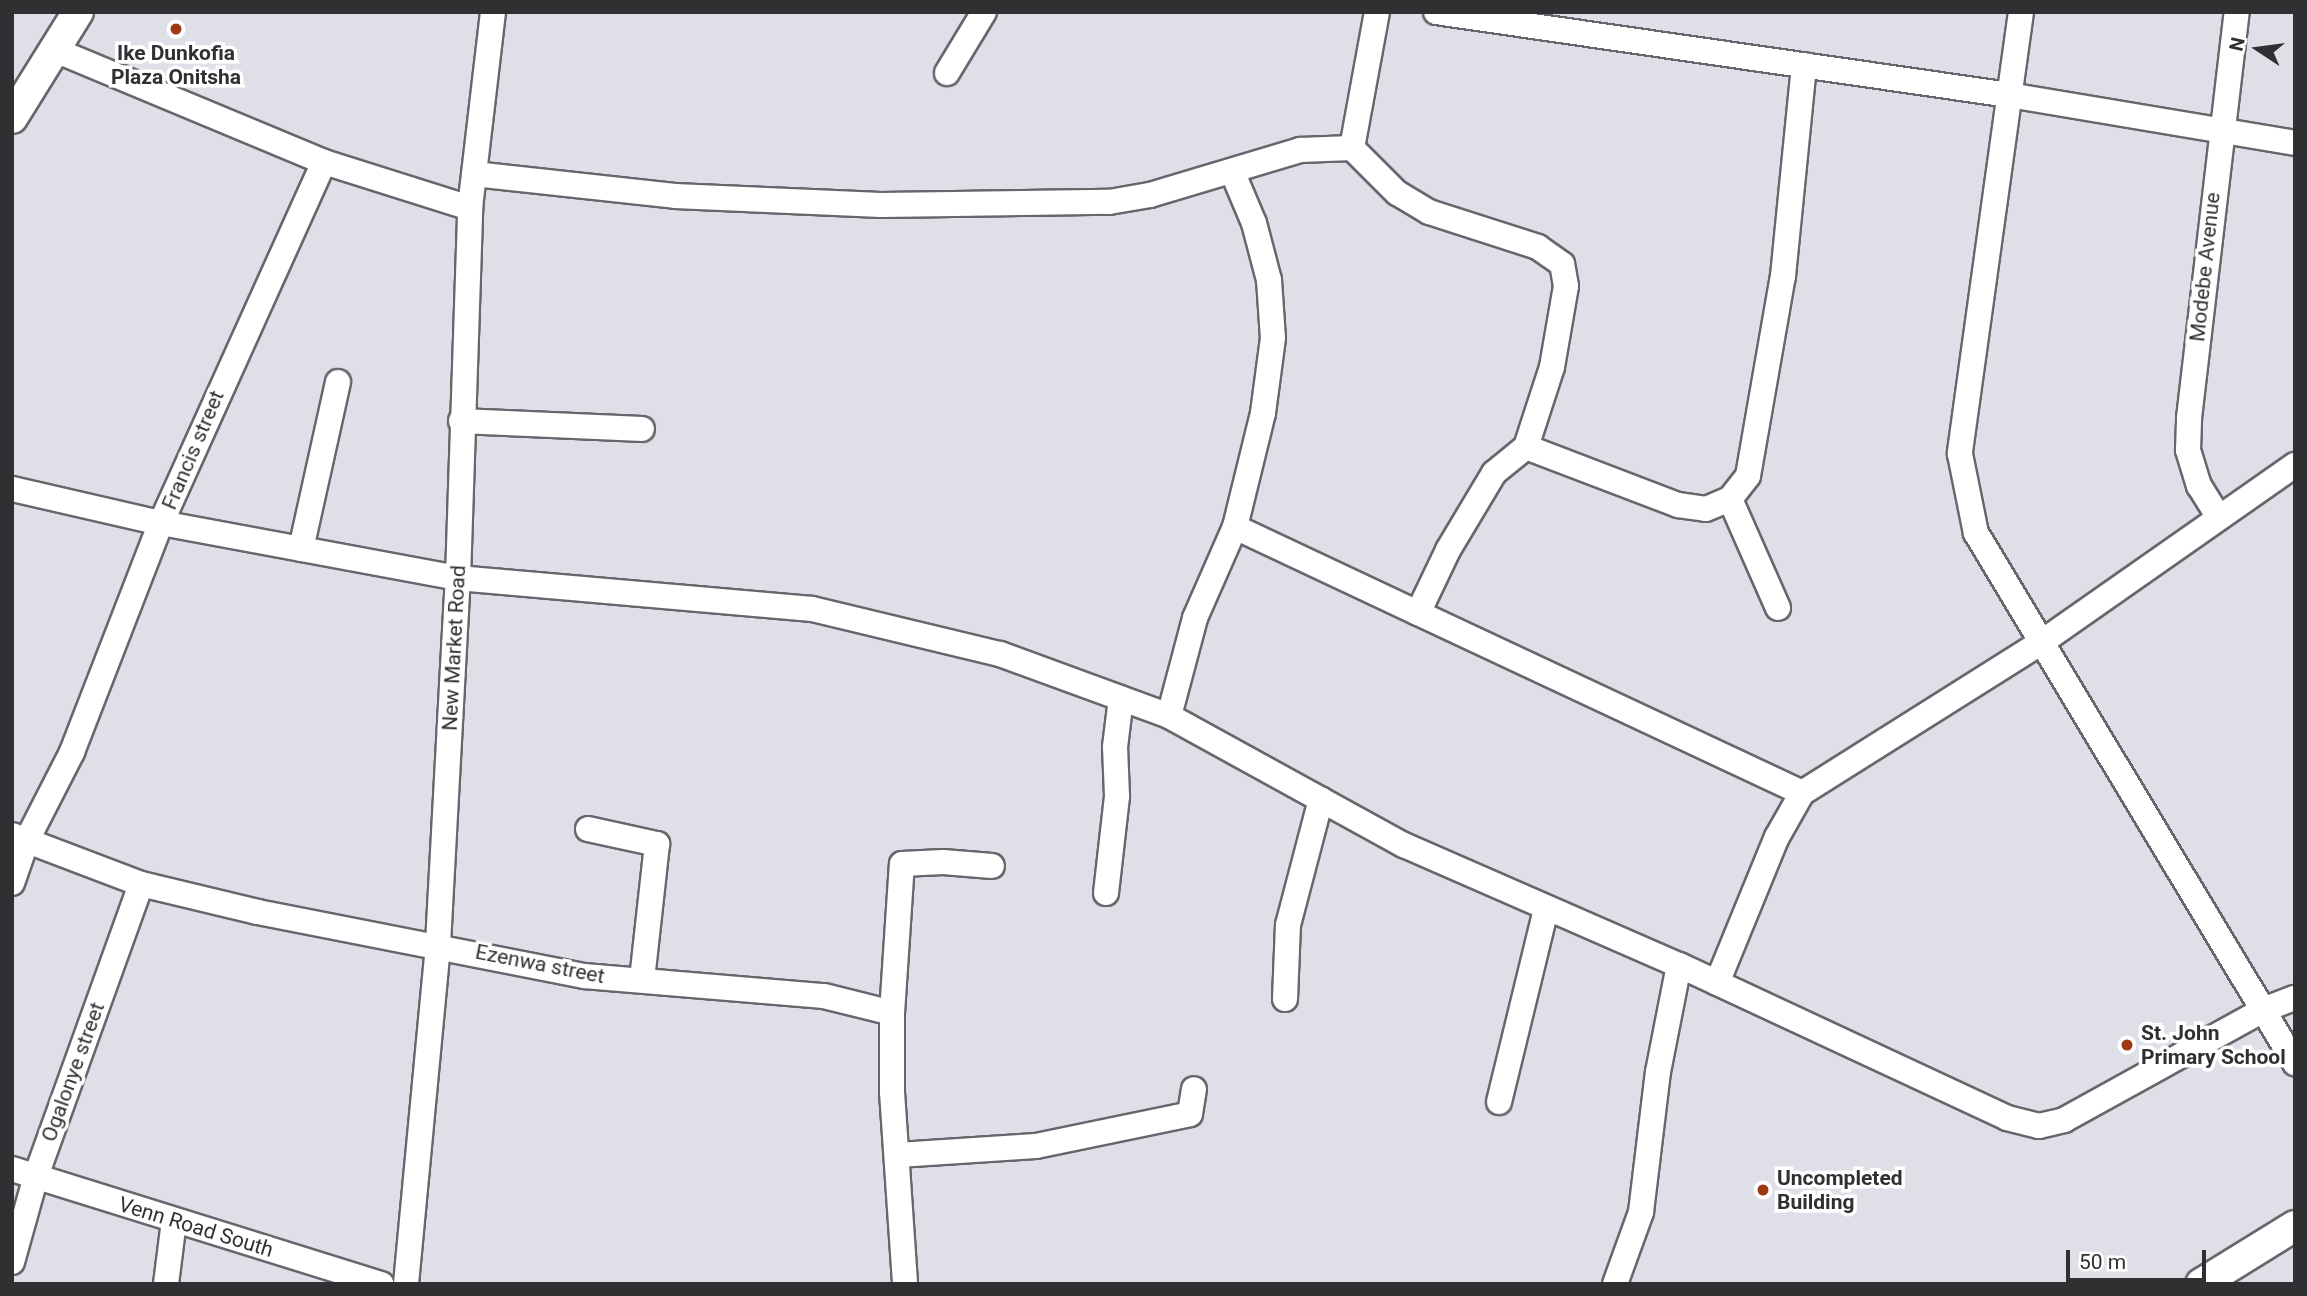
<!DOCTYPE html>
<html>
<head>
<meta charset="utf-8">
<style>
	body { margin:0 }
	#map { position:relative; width:2307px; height:1296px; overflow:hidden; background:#dfe0e7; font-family:Roboto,sans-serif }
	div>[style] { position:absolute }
	.roads { filter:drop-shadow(2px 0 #66676d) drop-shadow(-2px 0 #66676d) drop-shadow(0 2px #66676d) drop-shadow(0 -2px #66676d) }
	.minor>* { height:24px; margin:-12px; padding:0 12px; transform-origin:12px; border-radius:12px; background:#fff }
	.major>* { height:30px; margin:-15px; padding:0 15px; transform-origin:15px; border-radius:15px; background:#fff }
	.dots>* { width:19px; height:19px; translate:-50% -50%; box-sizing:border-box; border:4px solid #fff; border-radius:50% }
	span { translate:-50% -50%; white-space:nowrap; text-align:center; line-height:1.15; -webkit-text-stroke:7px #fff; paint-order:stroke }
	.poi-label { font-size:21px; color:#2f3032; font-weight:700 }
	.left { translate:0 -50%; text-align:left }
	.street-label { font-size:21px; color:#2f3032 }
	.frame { position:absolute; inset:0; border:14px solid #2f3032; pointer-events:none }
	.north { position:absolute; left:2223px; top:14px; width:70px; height:70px; -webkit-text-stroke:5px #fff; paint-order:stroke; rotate:283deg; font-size:19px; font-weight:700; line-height:28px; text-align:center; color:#2f3032 }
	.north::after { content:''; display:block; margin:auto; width:24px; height:32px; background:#2f3032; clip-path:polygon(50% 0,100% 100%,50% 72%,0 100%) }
	.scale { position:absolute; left:2066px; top:1250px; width:140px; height:32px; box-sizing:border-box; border:4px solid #2f3032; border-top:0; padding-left:9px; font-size:21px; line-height:24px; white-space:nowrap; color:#2f3032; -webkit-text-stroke:5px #fff; paint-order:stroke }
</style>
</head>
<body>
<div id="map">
	<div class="roads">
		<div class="minor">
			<i style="left:1436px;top:12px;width:579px;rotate:8.24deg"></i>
			<i style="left:2009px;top:95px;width:290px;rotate:9.5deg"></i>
			<i style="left:2021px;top:12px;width:446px;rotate:97.9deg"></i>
			<i style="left:1960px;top:454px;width:81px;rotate:78.6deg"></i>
			<i style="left:1976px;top:533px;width:619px;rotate:58.96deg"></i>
			<i style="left:55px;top:50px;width:291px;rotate:22.6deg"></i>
			<i style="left:947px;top:73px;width:71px;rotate:-58.8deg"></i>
			<i style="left:1232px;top:171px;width:56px;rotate:67.1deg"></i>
			<i style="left:1254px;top:223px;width:59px;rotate:75.3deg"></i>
			<i style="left:1269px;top:280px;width:58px;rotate:86.1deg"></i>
			<i style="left:1273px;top:338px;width:76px;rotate:97.6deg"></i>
			<i style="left:1263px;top:413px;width:117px;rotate:103.8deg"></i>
			<i style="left:474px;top:174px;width:202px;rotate:6.2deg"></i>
			<i style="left:675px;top:196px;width:206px;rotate:2.5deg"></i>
			<i style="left:881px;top:205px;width:228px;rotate:-0.8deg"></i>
			<i style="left:1109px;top:202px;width:42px;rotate:-9.7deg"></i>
			<i style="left:1150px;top:195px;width:157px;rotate:-16.7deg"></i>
			<i style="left:1300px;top:150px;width:52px;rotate:-2.2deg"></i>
			<i style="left:1352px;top:148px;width:138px;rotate:-79.6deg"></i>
			<i style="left:461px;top:421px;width:181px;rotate:2.5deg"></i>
			<i style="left:1526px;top:447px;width:163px;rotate:20.9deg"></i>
			<i style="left:1678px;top:505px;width:28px;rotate:8deg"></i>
			<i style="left:1706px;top:509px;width:26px;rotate:-23deg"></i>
			<i style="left:1730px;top:499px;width:29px;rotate:-52deg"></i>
			<i style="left:1748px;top:476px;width:203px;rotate:-80.1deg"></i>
			<i style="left:1783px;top:276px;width:212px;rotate:-84.3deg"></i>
			<i style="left:12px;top:489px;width:153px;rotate:12.9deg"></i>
			<i style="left:161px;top:523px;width:302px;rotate:10.5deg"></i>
			<i style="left:458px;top:578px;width:355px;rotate:5deg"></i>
			<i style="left:812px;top:609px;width:193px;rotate:13.5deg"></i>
			<i style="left:1000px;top:654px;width:180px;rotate:20.1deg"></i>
			<i style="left:1169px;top:716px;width:268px;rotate:28.8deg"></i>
			<i style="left:1404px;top:845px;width:300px;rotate:23.6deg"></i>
			<i style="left:1679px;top:965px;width:362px;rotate:25deg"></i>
			<i style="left:2007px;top:1118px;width:33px;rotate:14deg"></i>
			<i style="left:2039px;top:1126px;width:26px;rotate:-13deg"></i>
			<i style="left:2064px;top:1120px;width:227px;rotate:-28.9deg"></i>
			<i style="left:2263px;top:1010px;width:34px;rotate:-21deg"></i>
			<i style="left:1730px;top:499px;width:119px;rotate:66.2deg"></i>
			<i style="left:2218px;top:516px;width:36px;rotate:-122deg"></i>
			<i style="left:2199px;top:486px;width:38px;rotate:-107deg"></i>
			<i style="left:2188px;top:450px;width:32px;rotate:-88deg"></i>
			<i style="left:2189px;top:418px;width:409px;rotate:-83.3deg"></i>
			<i style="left:301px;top:549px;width:171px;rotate:-77.5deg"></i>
			<i style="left:1418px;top:613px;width:424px;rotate:25.1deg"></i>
			<i style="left:1169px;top:716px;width:101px;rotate:-75.1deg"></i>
			<i style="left:1195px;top:618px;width:99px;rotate:-66.3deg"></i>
			<i style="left:1235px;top:527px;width:202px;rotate:25.2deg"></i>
			<i style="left:1418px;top:613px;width:70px;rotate:-64.5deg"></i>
			<i style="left:1448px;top:550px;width:90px;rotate:-59.1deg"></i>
			<i style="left:1494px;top:473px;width:41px;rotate:-39.1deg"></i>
			<i style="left:1526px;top:447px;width:84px;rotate:-72deg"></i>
			<i style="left:1552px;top:367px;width:82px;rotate:-80.2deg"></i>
			<i style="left:1566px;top:286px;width:22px;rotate:-100deg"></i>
			<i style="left:1562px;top:264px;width:29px;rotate:-145deg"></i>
			<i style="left:1538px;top:247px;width:114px;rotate:-162.2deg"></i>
			<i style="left:1429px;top:212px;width:37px;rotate:-149deg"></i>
			<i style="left:1397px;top:193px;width:64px;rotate:-135deg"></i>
			<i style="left:588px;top:829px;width:71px;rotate:12.3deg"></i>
			<i style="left:657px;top:844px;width:137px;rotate:96.3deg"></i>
			<i style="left:12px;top:835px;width:138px;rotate:20.8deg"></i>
			<i style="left:141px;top:884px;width:120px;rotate:13.5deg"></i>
			<i style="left:258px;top:912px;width:332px;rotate:11.1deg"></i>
			<i style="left:584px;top:976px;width:241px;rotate:4.8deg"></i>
			<i style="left:824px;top:996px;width:70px;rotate:14deg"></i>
			<i style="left:892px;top:1013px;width:79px;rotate:90deg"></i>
			<i style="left:892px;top:1092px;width:192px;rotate:86.1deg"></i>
			<i style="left:12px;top:883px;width:46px;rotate:-70.8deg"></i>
			<i style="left:27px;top:840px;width:99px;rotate:-62.9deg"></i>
			<i style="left:72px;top:752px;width:246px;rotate:-68.8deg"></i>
			<i style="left:161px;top:523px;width:396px;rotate:-65.7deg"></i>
			<i style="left:324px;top:162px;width:153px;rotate:17.5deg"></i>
			<i style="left:1106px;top:893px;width:98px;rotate:-83.5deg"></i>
			<i style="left:1117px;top:796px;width:49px;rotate:-92.3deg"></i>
			<i style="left:1115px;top:747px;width:49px;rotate:-83deg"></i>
			<i style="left:1717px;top:983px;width:158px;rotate:-67.7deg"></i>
			<i style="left:1777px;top:837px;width:51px;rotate:-60.4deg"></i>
			<i style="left:1802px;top:793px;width:284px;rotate:-32.2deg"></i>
			<i style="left:2042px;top:642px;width:309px;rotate:-35deg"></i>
			<i style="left:1285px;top:999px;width:74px;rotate:-87.7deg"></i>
			<i style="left:1288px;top:925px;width:130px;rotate:-75.3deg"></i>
			<i style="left:892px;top:1013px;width:149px;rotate:-86.2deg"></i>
			<i style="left:902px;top:864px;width:41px;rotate:-2.8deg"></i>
			<i style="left:943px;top:862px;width:49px;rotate:4.7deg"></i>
			<i style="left:1499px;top:1102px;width:199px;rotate:-76.3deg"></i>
			<i style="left:898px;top:1155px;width:138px;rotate:-3.7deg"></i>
			<i style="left:1036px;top:1146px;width:157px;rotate:-11.7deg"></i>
			<i style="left:1190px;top:1114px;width:25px;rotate:-81deg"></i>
			<i style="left:12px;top:1169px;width:387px;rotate:17.3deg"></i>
			<i style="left:12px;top:1262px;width:89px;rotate:-74.4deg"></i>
			<i style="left:36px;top:1176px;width:310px;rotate:-70.2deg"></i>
			<i style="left:166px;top:1284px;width:64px;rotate:-82.8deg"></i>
			<i style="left:406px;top:1284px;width:342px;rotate:-84.6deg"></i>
			<i style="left:438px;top:944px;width:367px;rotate:-86.9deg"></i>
			<i style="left:458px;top:578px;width:370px;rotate:-88.1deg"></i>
			<i style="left:470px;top:208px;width:197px;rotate:-83.3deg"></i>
			<i style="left:1615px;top:1284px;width:77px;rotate:-70.1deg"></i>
			<i style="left:1641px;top:1212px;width:141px;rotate:-83.1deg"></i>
			<i style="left:1658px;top:1072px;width:109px;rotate:-78.9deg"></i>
		</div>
		<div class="major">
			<i style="left:12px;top:118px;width:125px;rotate:-58.1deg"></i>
			<i style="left:2201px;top:1284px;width:110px;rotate:-31.7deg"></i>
		</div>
	</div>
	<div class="dots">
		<i style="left:176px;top:29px;background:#9f3815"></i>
		<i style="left:2127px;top:1045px;background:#9f3815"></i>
		<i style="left:1763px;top:1190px;background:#9f3815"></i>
	</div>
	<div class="poi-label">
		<span style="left:176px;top:65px">Ike Dunkofia<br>Plaza Onitsha</span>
		<span class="left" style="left:2141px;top:1045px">St. John<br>Primary School</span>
		<span class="left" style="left:1777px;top:1190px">Uncompleted<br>Building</span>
	</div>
	<div class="street-label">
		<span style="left:2205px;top:267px;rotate:-84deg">Modebe Avenue</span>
		<span style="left:193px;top:450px;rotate:-67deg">Francis street</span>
		<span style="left:454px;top:648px;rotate:-87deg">New Market Road</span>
		<span style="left:540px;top:964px;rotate:11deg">Ezenwa street</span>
		<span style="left:73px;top:1072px;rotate:-70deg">Ogalonye street</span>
		<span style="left:196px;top:1227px;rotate:17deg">Venn Road South</span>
	</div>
	<div class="frame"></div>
	<div class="north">N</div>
	<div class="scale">50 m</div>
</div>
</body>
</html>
